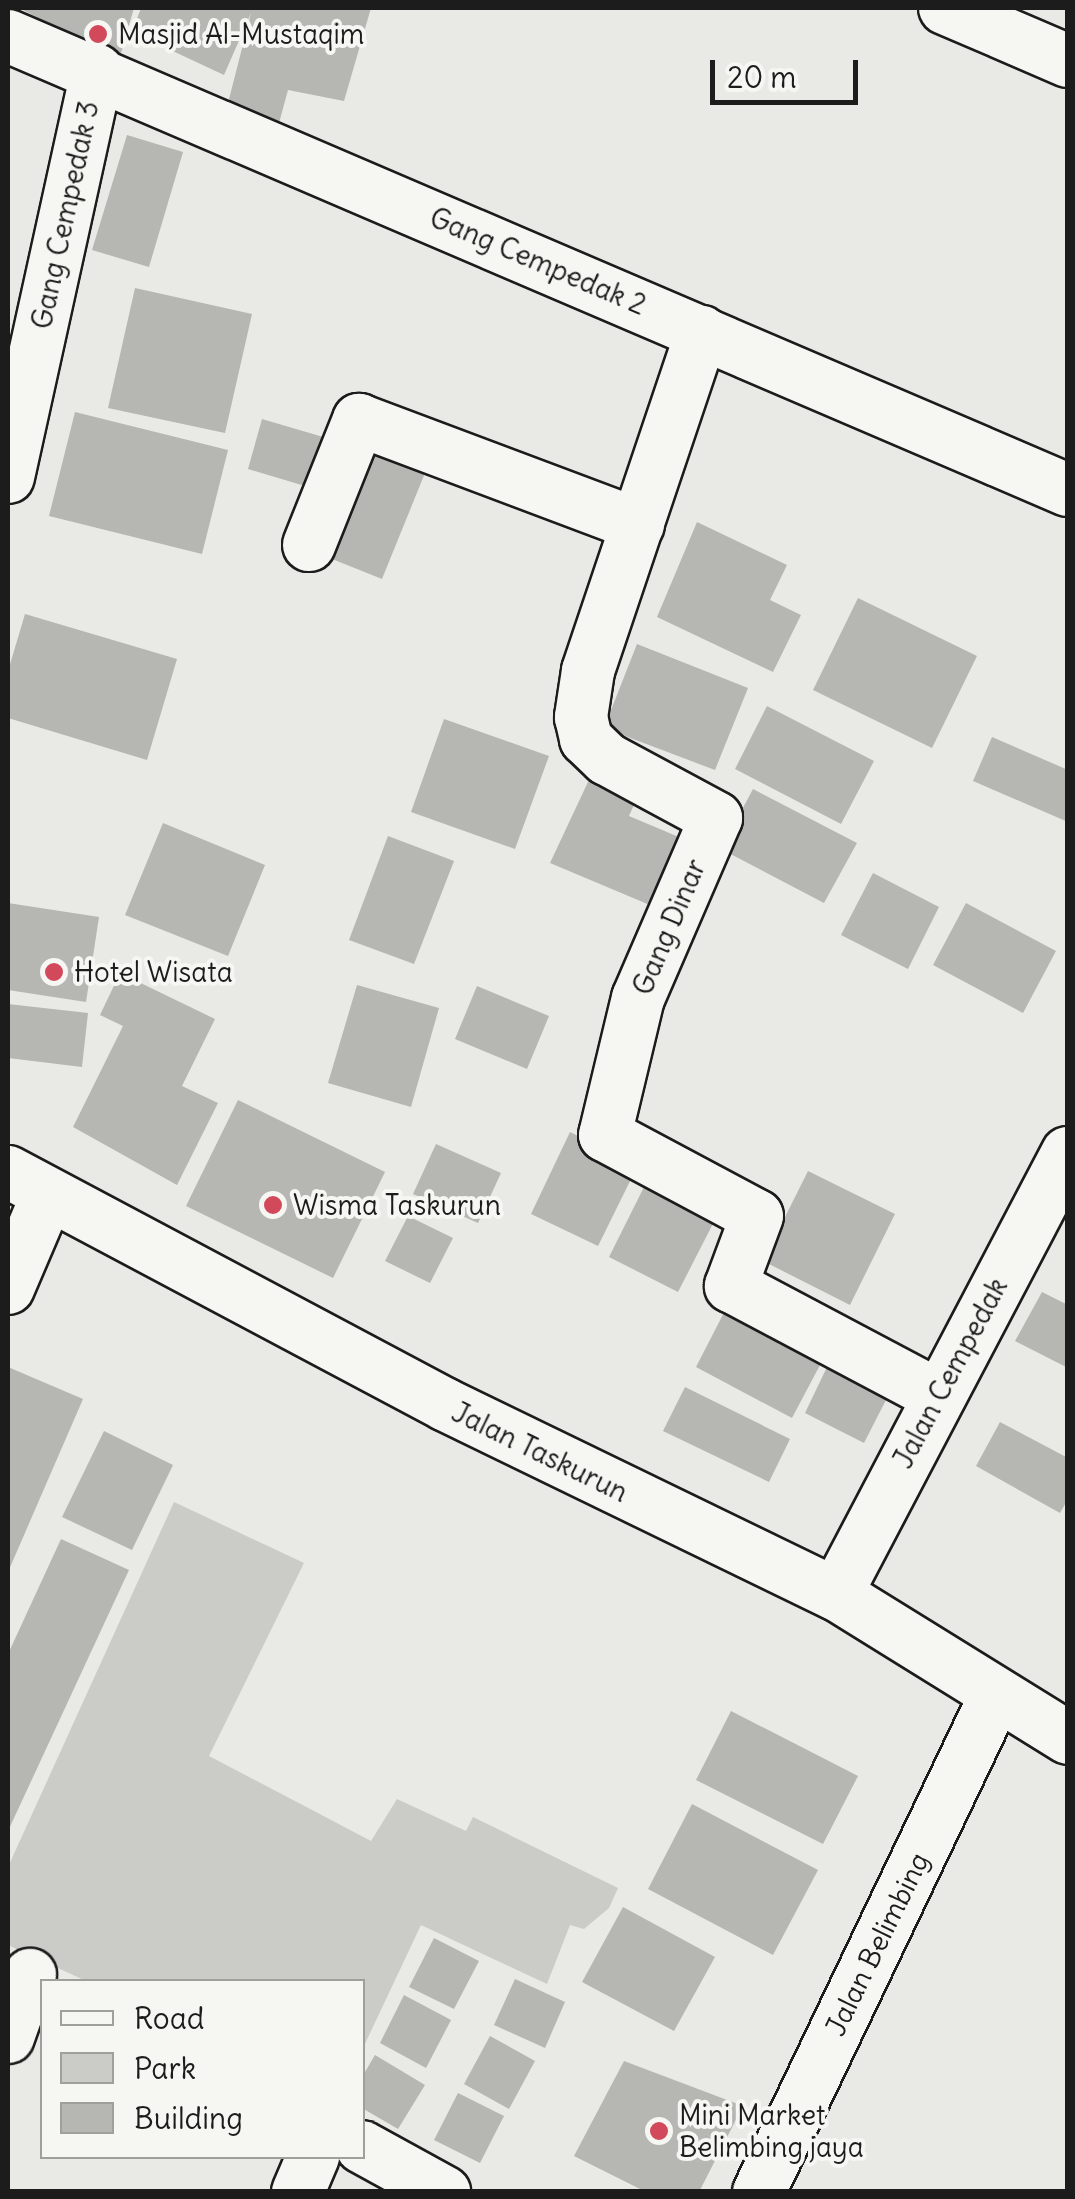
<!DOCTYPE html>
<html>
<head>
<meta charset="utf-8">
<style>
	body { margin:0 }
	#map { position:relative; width:1075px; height:2199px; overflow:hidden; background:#e9e9e5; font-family:Delius,sans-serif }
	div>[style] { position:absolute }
	.green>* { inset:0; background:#cbcbc7 }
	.building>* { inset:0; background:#b6b6b3 }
	.roads { filter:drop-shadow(2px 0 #1c1c1c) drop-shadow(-2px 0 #1c1c1c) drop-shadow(0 2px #1c1c1c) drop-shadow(0 -2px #1c1c1c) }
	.minor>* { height:52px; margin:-26px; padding:0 26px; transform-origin:26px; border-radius:26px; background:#f6f6f2 }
	.dots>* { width:28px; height:28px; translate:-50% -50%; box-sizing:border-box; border:5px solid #f6f6f2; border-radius:50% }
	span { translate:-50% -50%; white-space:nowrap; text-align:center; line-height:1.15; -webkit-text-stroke:8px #f6f6f2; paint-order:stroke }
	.poi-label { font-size:28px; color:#1c1c1c }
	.left { translate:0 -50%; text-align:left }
	.street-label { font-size:28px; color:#1c1c1c }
	.frame { position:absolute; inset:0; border:10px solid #1c1c1c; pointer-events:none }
	.legend { position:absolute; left:40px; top:1979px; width:325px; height:180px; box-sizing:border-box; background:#f6f6f2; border:2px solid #9f9f9c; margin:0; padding:12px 18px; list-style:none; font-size:30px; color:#1c1c1c }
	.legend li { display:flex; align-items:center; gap:20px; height:50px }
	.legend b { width:50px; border:2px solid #9f9f9c }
	.scale { position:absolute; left:710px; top:60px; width:148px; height:45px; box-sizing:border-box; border:5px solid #1c1c1c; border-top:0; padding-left:12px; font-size:30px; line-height:35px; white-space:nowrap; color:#1c1c1c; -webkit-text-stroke:8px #f6f6f2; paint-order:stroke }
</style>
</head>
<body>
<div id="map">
	<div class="green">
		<i style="clip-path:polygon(174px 1502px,304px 1563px,209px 1756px,371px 1841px,397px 1799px,466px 1831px,473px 1817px,618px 1888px,609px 1908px,584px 1929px,570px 1925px,547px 1984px,421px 1925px,363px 2048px,362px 1982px,86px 1981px,8px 1945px,8px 1867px)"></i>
	</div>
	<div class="building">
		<i style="clip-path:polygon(19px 8px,134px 8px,119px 60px)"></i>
		<i style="clip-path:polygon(141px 8px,371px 8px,344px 101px,288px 90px,279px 123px,227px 107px,251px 13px,224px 75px,132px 32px)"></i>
		<i style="clip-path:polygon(127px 135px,183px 152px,149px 267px,92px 250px)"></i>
		<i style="clip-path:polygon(135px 288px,252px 314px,225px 433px,108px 408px)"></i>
		<i style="clip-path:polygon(75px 412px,228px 450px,202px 554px,49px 516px)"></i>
		<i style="clip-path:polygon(262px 419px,330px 439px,315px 489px,248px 469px)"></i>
		<i style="clip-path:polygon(362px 441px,427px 468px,382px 579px,317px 553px)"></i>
		<i style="clip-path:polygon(697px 522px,787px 565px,770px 600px,801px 615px,773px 672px,657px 617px)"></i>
		<i style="clip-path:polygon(858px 598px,977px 656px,932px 748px,813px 690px)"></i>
		<i style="clip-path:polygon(25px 614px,177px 659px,147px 760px,8px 718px,8px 671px)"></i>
		<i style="clip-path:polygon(637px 644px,748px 688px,715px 770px,604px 728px)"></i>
		<i style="clip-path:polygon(767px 706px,874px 761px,841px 824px,735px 769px)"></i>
		<i style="clip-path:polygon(444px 719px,549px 756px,515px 849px,411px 812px)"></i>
		<i style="clip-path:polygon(992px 737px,1068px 770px,1068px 822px,973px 781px)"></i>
		<i style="clip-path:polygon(595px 767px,642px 787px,629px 816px,693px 843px,664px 911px,550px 863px)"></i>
		<i style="clip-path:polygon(753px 789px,857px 843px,824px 903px,721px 849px)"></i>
		<i style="clip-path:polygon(163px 823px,265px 865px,228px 956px,125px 915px)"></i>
		<i style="clip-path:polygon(388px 836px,454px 861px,414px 964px,349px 940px)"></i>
		<i style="clip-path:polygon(873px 873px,939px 907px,908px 969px,841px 935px)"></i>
		<i style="clip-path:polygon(8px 903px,99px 917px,86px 1002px,8px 990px)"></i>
		<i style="clip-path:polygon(966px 903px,1056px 951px,1023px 1013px,933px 965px)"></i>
		<i style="clip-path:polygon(120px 973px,215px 1019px,182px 1086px,218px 1103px,177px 1185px,73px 1127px,123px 1026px,100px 1015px)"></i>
		<i style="clip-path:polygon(357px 985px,439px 1008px,411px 1107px,328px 1083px)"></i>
		<i style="clip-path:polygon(477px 986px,549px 1016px,527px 1069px,455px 1039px)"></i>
		<i style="clip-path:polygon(8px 1004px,88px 1013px,82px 1067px,8px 1058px)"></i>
		<i style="clip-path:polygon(238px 1100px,385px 1172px,333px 1278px,186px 1206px)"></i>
		<i style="clip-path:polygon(570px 1132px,638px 1165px,598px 1246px,531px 1214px)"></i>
		<i style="clip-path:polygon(436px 1144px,501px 1173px,478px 1223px,413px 1194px)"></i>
		<i style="clip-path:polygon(808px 1171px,895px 1214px,850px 1305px,763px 1261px)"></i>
		<i style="clip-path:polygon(651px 1173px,721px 1208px,678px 1292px,609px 1257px)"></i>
		<i style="clip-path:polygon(408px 1216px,453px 1238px,430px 1283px,385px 1261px)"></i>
		<i style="clip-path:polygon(1042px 1292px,1068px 1305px,1068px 1368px,1015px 1341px)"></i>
		<i style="clip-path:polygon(732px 1297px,829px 1348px,792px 1418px,696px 1367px)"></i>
		<i style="clip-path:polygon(8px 1367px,83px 1399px,8px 1572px)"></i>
		<i style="clip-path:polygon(827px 1367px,887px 1398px,864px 1443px,805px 1413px)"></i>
		<i style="clip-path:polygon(685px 1387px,790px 1439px,769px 1482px,663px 1431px)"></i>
		<i style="clip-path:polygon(1000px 1422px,1068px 1458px,1068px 1499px,1060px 1513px,976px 1466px)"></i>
		<i style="clip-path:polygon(104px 1431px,173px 1465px,132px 1550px,62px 1517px)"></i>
		<i style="clip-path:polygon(61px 1539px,129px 1570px,8px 1831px,8px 1654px)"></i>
		<i style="clip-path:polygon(731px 1711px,858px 1776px,823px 1844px,696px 1780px)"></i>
		<i style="clip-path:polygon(692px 1804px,818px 1870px,773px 1955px,648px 1889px)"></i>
		<i style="clip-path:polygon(623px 1907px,715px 1957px,674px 2031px,582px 1982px)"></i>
		<i style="clip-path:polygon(434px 1938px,479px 1961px,454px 2009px,409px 1987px)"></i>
		<i style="clip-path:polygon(515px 1979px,565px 2002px,545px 2048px,494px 2025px)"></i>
		<i style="clip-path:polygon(404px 1995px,451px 2020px,426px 2068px,380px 2043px)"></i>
		<i style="clip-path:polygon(490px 2036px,535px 2061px,509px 2109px,464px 2084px)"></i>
		<i style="clip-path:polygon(375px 2055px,425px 2085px,398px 2129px,362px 2108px,362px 2077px)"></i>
		<i style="clip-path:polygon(624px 2061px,743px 2106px,699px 2192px,646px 2192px,574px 2156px)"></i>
		<i style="clip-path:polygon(458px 2093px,504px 2116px,480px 2163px,434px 2140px)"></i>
	</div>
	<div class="roads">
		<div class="minor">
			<i style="left:945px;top:8px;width:134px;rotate:23.3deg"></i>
			<i style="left:8px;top:36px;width:1153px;rotate:23.19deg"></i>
			<i style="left:702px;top:332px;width:358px;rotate:108.6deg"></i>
			<i style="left:588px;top:671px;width:47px;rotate:98.7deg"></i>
			<i style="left:581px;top:717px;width:23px;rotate:77deg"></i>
			<i style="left:586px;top:739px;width:29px;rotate:44deg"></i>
			<i style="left:607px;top:759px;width:124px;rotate:28.4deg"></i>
			<i style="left:716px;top:818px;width:196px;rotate:113.4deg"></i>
			<i style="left:638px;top:998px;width:141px;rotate:103.5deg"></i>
			<i style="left:605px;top:1135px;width:172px;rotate:28.1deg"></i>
			<i style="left:757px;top:1216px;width:75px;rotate:110.4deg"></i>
			<i style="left:731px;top:1286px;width:233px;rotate:27.9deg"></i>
			<i style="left:8px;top:477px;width:416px;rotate:-77.6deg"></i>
			<i style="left:309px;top:545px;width:135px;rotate:-68.2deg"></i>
			<i style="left:359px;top:420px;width:298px;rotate:20.6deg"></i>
			<i style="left:8px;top:1172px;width:496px;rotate:28deg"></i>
			<i style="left:446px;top:1405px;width:433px;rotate:25.9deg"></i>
			<i style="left:836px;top:1594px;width:273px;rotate:31.8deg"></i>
			<i style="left:8px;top:1288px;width:102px;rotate:-66.9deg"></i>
			<i style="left:836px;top:1594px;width:498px;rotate:-62.3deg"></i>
			<i style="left:8px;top:2037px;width:66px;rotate:-70.5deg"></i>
			<i style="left:362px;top:2147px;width:94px;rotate:28.8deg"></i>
			<i style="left:298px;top:2192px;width:39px;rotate:-67deg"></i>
			<i style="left:759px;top:2192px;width:548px;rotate:-64.51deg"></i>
		</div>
	</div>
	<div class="dots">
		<i style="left:98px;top:34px;background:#d1495b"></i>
		<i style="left:54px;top:972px;background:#d1495b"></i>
		<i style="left:273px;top:1205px;background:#d1495b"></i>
		<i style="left:659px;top:2131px;background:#d1495b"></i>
	</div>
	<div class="poi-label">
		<span class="left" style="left:118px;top:34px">Masjid Al-Mustaqim</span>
		<span class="left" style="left:74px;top:972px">Hotel Wisata</span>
		<span class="left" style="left:293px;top:1205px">Wisma Taskurun</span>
		<span class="left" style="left:679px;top:2131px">Mini Market<br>Belimbing jaya</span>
	</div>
	<div class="street-label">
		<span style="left:65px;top:215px;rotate:-78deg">Gang Cempedak 3</span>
		<span style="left:538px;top:261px;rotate:23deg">Gang Cempedak 2</span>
		<span style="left:669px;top:927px;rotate:-67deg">Gang Dinar</span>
		<span style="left:950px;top:1373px;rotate:-62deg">Jalan Cempedak</span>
		<span style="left:540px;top:1452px;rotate:26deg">Jalan Taskurun</span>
		<span style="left:877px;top:1944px;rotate:-64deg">Jalan Belimbing</span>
	</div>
	<div class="frame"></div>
	<ul class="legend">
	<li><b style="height:12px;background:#f6f6f2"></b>Road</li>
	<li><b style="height:28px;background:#cbcbc7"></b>Park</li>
	<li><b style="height:28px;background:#b6b6b3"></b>Building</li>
	</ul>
	<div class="scale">20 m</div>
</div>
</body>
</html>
